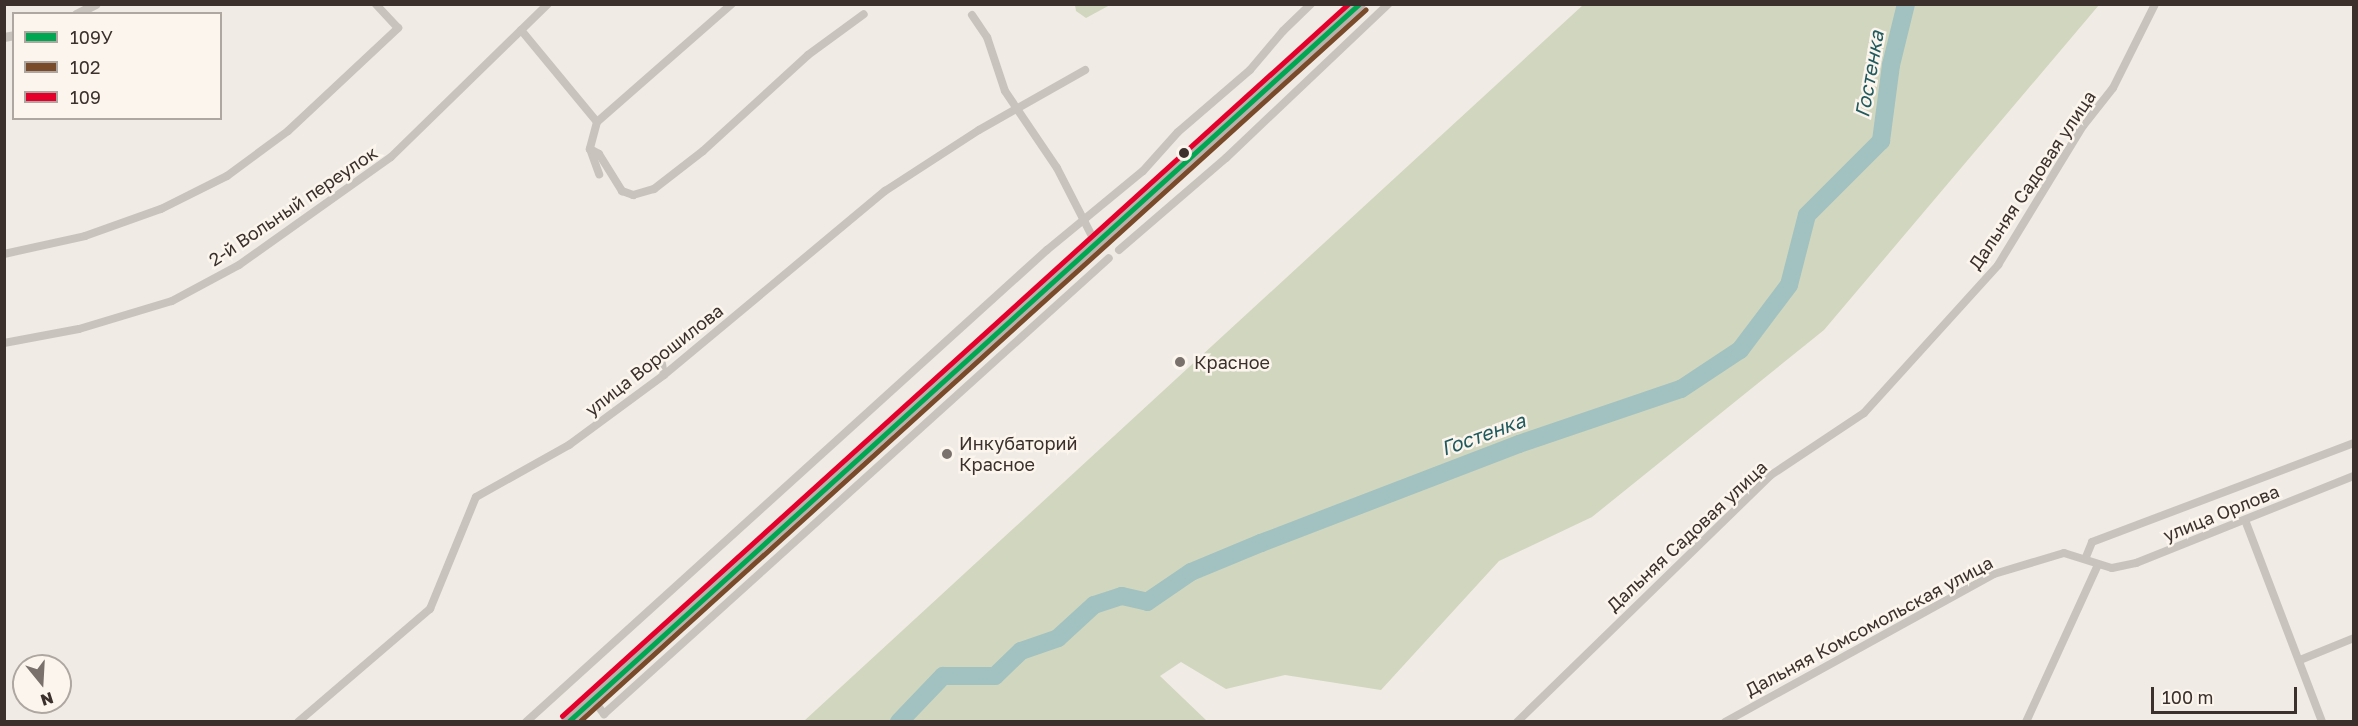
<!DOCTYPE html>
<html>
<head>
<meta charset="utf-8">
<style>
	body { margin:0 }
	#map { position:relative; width:2358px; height:726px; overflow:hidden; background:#f0ebe5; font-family:"Golos Text",sans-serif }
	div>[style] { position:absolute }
	.green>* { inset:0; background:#d1d6bf }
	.river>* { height:18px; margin:-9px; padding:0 9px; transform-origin:9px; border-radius:9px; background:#a1c2c1 }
	.minor>* { height:8px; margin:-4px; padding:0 4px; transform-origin:4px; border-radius:4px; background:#c9c3be }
	.tertiary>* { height:9px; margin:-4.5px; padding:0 4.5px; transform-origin:4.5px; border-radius:4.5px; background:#c9c3be }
	.primary>* { height:12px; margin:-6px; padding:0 6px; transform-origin:6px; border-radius:6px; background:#b8b1ad }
	.bus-1>* { height:4.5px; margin:-2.25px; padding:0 2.25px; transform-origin:2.25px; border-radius:2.25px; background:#00a651 }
	.bus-2>* { height:4.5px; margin:-2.25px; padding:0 2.25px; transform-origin:2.25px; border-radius:2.25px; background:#7a4b2a }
	.bus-3>* { height:4.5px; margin:-2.25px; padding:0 2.25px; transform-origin:2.25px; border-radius:2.25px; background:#e4002b }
	.dots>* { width:16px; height:16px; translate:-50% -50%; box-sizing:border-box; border:3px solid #fbf5ee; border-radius:50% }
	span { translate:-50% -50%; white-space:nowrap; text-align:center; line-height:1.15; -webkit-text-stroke:5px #fbf5ee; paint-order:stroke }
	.street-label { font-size:18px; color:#3b302b }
	.poi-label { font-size:18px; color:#3b302b }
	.left { translate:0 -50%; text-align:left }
	.water-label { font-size:20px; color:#1f5a5e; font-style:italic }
	.frame { position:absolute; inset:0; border:6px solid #3b302b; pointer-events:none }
	.legend { position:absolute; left:12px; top:12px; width:210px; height:108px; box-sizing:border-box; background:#fbf5ee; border:2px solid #aea6a0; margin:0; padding:8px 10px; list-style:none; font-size:18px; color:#3b302b }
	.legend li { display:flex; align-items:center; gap:12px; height:30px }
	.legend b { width:30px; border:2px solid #aea6a0 }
	.north { position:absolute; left:12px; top:654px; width:60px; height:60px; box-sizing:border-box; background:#fbf5ee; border:2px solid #aea6a0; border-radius:50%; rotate:162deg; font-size:16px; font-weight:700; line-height:24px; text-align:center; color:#3b302b }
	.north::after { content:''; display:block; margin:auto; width:21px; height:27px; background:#7a716c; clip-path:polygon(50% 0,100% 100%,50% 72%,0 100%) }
	.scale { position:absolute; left:2151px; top:687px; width:146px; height:27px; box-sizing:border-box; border:3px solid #3b302b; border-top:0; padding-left:8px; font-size:18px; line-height:21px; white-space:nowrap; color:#3b302b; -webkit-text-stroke:4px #fbf5ee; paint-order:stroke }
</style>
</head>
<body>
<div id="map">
	<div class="green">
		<i style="clip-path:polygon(1075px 5px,1075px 4px,1110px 5px,1086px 18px,1076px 11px)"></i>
		<i style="clip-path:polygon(1583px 5px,2099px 5px,1824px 330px,1592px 517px,1499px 561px,1381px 690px,1285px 675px,1226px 689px,1181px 662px,1160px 676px,1207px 721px,804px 721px)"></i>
	</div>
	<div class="river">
		<i style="left:899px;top:722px;width:64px;rotate:-46.3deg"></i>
		<i style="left:943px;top:676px;width:52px"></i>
		<i style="left:995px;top:676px;width:36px;rotate:-44deg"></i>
		<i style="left:1021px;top:651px;width:39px;rotate:-19deg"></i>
		<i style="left:1058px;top:638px;width:49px;rotate:-42.5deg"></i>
		<i style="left:1094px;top:605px;width:29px;rotate:-18deg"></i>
		<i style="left:1122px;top:596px;width:26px;rotate:13deg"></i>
		<i style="left:1147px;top:602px;width:53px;rotate:-34.3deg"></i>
		<i style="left:1191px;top:572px;width:76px;rotate:-22.5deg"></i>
		<i style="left:1261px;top:543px;width:276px;rotate:-21deg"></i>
		<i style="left:1519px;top:444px;width:171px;rotate:-18.8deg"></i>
		<i style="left:1681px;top:389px;width:71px;rotate:-33.5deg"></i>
		<i style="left:1740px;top:350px;width:81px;rotate:-53deg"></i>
		<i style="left:1789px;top:285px;width:72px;rotate:-75.6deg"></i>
		<i style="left:1807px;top:215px;width:105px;rotate:-45deg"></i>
		<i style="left:1881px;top:141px;width:77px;rotate:-82.5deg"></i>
		<i style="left:1891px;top:65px;width:63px;rotate:-76.2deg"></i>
	</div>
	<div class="minor">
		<i style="left:972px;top:15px;width:27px;rotate:56deg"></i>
		<i style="left:987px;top:37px;width:57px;rotate:71.6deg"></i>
		<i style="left:1005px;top:91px;width:93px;rotate:56deg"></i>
		<i style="left:1057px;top:168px;width:83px;rotate:62.8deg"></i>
		<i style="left:521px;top:30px;width:119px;rotate:50.4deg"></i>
		<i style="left:597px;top:122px;width:28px;rotate:105deg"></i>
		<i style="left:590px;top:149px;width:27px;rotate:70deg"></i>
		<i style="left:597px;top:122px;width:179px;rotate:-41.2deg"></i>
		<i style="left:590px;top:149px;width:10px;rotate:29deg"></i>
		<i style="left:599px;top:154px;width:44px;rotate:58.1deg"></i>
		<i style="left:622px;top:191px;width:12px;rotate:20deg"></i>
		<i style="left:633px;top:195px;width:22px;rotate:-16deg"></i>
		<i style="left:654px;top:189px;width:62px;rotate:-37.8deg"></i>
		<i style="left:703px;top:151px;width:142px;rotate:-42.4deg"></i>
		<i style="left:808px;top:55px;width:69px;rotate:-36.2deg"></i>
		<i style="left:1119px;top:250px;width:141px;rotate:-40.7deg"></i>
		<i style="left:1226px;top:158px;width:224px;rotate:-43.5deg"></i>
		<i style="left:4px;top:254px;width:83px;rotate:-12.5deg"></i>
		<i style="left:85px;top:236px;width:81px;rotate:-19.6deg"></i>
		<i style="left:161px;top:209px;width:74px;rotate:-26.6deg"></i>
		<i style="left:227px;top:176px;width:76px;rotate:-36.4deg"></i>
		<i style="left:288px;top:131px;width:151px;rotate:-43.1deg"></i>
		<i style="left:398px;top:28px;width:33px;rotate:-133deg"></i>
		<i style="left:4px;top:343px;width:76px;rotate:-10.6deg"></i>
		<i style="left:79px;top:329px;width:97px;rotate:-16.8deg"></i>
		<i style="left:172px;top:301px;width:76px;rotate:-28.2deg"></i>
		<i style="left:239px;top:265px;width:186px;rotate:-35.4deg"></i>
		<i style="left:391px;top:157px;width:219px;rotate:-44.3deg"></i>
		<i style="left:661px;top:359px;width:16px;rotate:79deg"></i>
		<i style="left:2245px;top:520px;width:216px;rotate:69.1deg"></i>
		<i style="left:2086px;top:557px;width:16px;rotate:-68deg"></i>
		<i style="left:2092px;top:542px;width:280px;rotate:-20.7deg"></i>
		<i style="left:2300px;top:660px;width:58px;rotate:-22.2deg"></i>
		<i style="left:593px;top:699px;width:19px;rotate:54deg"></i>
		<i style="left:604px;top:714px;width:680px;rotate:-42.08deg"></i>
		<i style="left:298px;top:722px;width:174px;rotate:-40.6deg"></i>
		<i style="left:430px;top:609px;width:121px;rotate:-67.7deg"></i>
		<i style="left:476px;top:497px;width:107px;rotate:-29.2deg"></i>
		<i style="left:569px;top:445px;width:118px;rotate:-36.4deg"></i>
		<i style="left:664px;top:375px;width:288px;rotate:-39.8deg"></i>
		<i style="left:885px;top:191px;width:112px;rotate:-33deg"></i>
		<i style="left:979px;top:130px;width:122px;rotate:-29.5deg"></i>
		<i style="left:526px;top:722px;width:703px;rotate:-42.18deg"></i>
		<i style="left:1047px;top:250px;width:124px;rotate:-39.5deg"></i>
		<i style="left:1143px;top:171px;width:52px;rotate:-48.1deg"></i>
		<i style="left:1178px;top:132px;width:95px;rotate:-40.7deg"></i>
		<i style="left:1250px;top:70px;width:51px;rotate:-49.8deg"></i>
		<i style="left:1283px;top:31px;width:39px;rotate:-44deg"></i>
		<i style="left:1517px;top:722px;width:354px;rotate:-44.2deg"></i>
		<i style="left:1771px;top:475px;width:112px;rotate:-33.7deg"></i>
		<i style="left:1864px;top:413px;width:200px;rotate:-47.8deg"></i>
		<i style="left:1998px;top:265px;width:163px;rotate:-58.6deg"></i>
		<i style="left:2083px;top:126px;width:48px;rotate:-51.7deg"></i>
		<i style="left:2113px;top:88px;width:94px;rotate:-63.4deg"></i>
		<i style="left:1725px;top:722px;width:307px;rotate:-28.8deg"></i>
		<i style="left:1994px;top:574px;width:73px;rotate:-16.7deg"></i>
		<i style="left:2064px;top:553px;width:50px;rotate:17.4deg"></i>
		<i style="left:2112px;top:568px;width:25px;rotate:-12deg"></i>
		<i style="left:2136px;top:563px;width:235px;rotate:-21.8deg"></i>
		<i style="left:2026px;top:722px;width:173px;rotate:-65.4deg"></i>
	</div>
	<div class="tertiary">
		<i style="left:76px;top:14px;width:22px;rotate:-27deg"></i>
		<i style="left:4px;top:37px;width:10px;rotate:-11deg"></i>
	</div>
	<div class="primary">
		<i style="left:567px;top:722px;width:1070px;rotate:-42.16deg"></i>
	</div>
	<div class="bus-1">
		<i style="left:568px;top:722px;width:1068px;rotate:-42.23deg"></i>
	</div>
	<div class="bus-2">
		<i style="left:579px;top:722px;width:1061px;rotate:-42.17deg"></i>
	</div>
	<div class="bus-3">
		<i style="left:562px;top:716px;width:1061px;rotate:-42.17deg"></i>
	</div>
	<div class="dots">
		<i style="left:1184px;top:153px;background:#3b302b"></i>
		<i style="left:1180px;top:362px;background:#7a716c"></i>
		<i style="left:947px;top:454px;background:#7a716c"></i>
	</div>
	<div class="street-label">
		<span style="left:2032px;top:180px;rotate:-56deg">Дальняя Садовая улица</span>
		<span style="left:293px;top:206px;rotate:-34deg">2-й Вольный переулок</span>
		<span style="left:654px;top:360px;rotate:-38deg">улица Ворошилова</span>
		<span style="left:2221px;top:513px;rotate:-22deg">улица Орлова</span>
		<span style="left:1687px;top:536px;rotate:-43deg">Дальняя Садовая улица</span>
		<span style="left:1869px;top:626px;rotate:-28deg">Дальняя Комсомольская улица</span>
	</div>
	<div class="poi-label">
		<span class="left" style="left:1194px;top:362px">Красное</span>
		<span class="left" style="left:959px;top:454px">Инкубаторий<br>Красное</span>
	</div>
	<div class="water-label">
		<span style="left:1869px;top:74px;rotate:-80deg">Гостенка</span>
		<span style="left:1483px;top:434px;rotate:-20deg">Гостенка</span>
	</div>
	<div class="frame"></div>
	<ul class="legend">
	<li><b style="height:8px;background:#00a651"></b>109У</li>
	<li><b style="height:8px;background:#7a4b2a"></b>102</li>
	<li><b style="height:8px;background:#e4002b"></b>109</li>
	</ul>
	<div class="north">N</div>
	<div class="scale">100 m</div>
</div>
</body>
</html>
